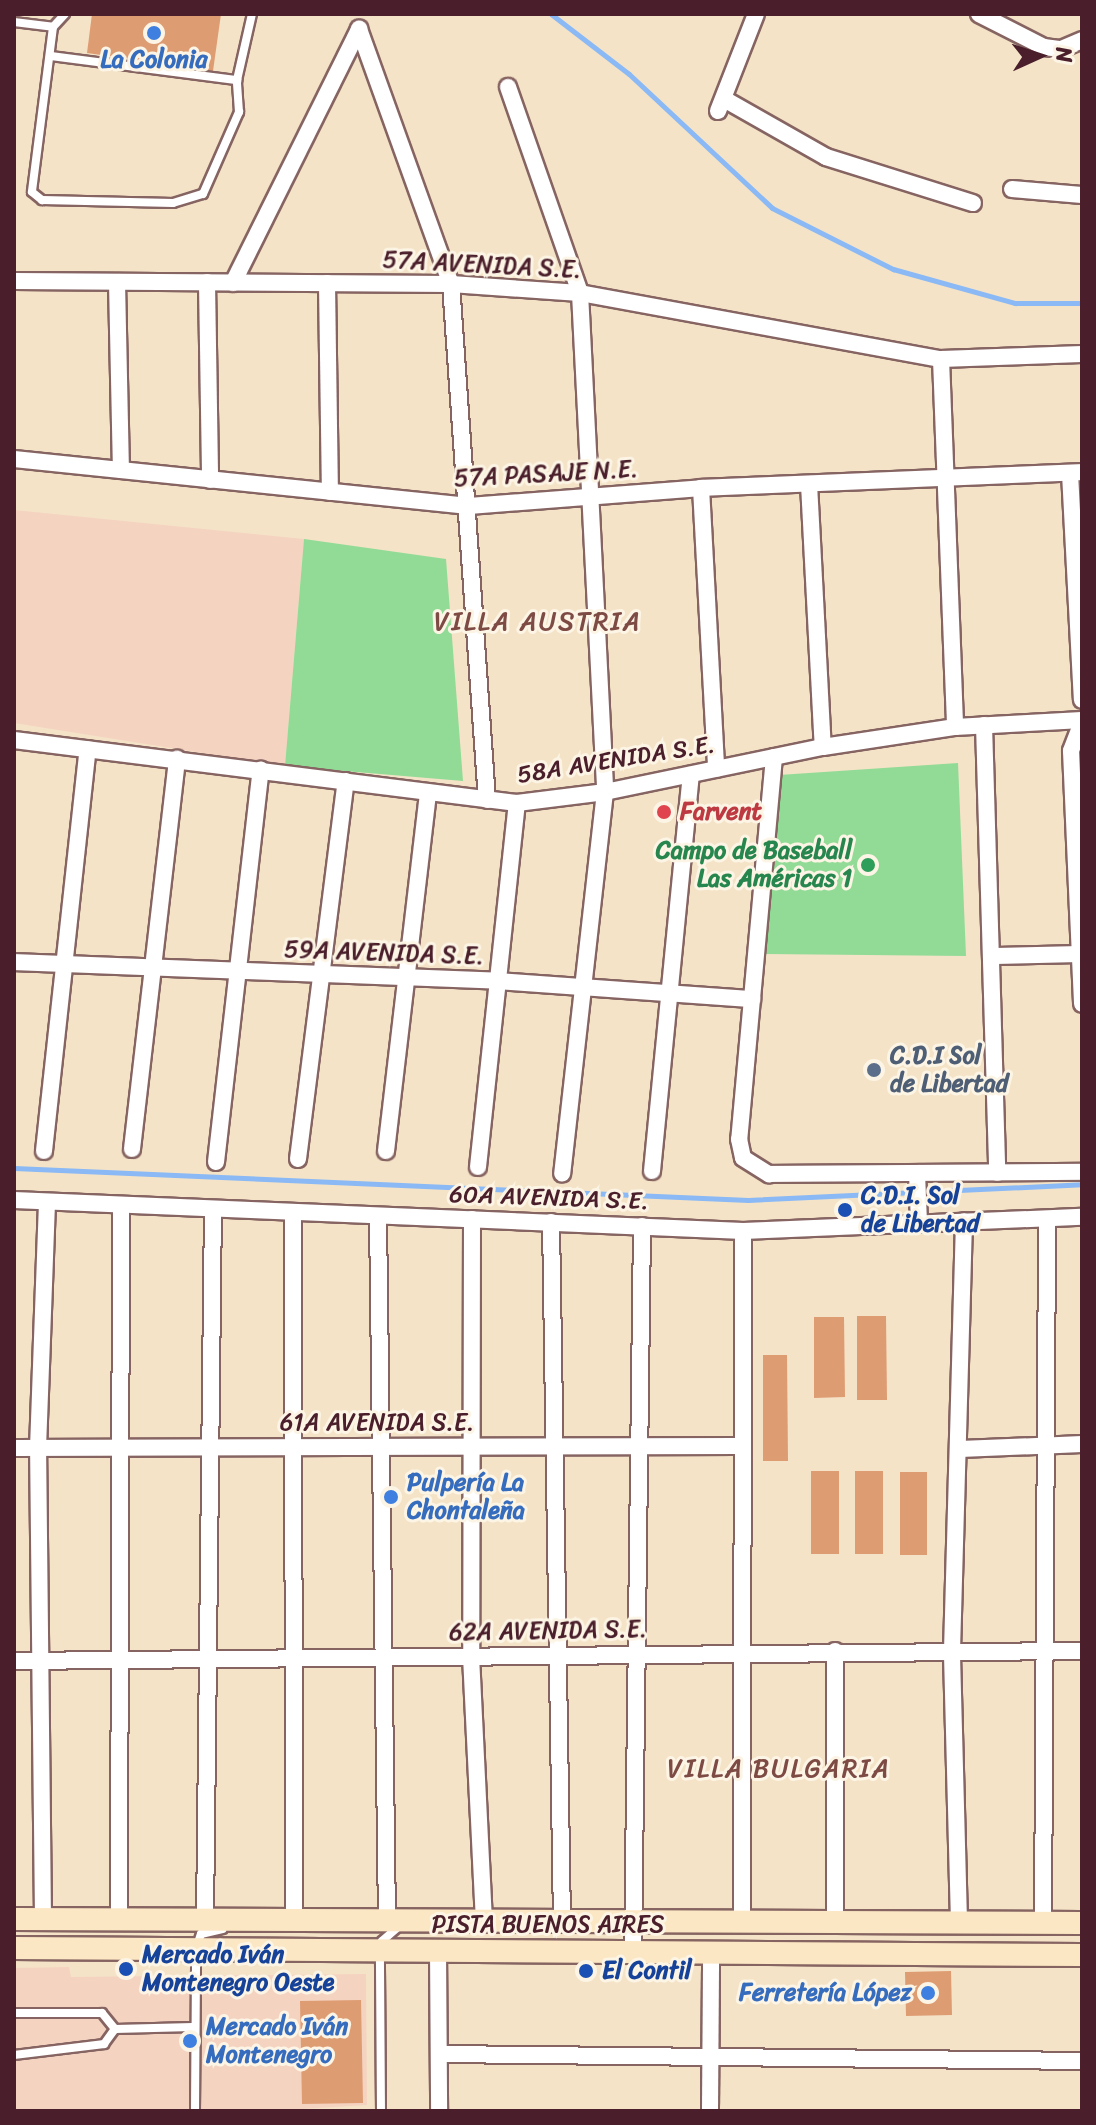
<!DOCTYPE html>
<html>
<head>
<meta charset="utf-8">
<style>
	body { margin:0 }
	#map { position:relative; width:1096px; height:2125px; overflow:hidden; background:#f4e3c7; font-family:Sriracha,sans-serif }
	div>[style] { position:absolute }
	.built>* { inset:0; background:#f5d3c1 }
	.green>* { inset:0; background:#91db96 }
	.stream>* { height:5px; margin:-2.5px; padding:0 2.5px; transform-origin:2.5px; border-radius:2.5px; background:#8ab9f5 }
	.building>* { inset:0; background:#de9c73 }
	.roads { filter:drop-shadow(2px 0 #866462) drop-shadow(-2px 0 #866462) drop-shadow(0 2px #866462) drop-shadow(0 -2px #866462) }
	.service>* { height:8px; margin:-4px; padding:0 4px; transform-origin:4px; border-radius:4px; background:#fff }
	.minor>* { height:16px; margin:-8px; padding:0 8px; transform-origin:8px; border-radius:8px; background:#fff }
	.secondary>* { height:22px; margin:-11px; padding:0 11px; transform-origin:11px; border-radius:11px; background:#fbe7c3 }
	.dots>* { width:22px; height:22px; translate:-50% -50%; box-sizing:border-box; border:4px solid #fcf5e5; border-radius:50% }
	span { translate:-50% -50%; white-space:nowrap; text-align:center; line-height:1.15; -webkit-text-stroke:6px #fcf5e5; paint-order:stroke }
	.shop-label { font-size:24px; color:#366cbe; font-weight:700 }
	.left { translate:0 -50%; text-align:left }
	.right { translate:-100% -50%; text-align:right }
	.street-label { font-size:24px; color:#4a1f2b }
	.health-label { font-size:24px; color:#be3a42; font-weight:700 }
	.leisure-label { font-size:24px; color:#27864d; font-weight:700 }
	.service-label { font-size:24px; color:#4e5e75; font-weight:700 }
	.transit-label { font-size:24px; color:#164399; font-weight:700 }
	.neighbourhood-label { font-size:26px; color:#7e4b44; letter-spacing:2px }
	.frame { position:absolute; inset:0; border:16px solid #4a1f2b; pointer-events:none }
	.north { position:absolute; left:1000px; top:16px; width:80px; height:80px; -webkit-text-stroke:6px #fcf5e5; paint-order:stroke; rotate:87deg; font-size:22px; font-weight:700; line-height:32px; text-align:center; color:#4a1f2b }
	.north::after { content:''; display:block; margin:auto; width:28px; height:36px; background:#4a1f2b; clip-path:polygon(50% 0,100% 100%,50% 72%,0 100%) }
</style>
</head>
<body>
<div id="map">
	<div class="built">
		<i style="clip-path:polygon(14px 510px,304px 539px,285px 766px,14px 723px)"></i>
		<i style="clip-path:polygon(69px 1967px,71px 1977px,366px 1974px,367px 2105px,270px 2111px,14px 2111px,14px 1968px)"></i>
	</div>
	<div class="green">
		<i style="clip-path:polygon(304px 539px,446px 559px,463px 781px,285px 766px)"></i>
		<i style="clip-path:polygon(958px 763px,966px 956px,766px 954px,779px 775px)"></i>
	</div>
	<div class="stream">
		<i style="left:551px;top:14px;width:98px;rotate:37.6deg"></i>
		<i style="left:629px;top:74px;width:196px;rotate:43.1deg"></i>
		<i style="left:772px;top:208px;width:136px;rotate:26.8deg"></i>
		<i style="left:893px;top:269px;width:127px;rotate:15.6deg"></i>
		<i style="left:1015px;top:303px;width:67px"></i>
		<i style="left:14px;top:1168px;width:735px;rotate:2.5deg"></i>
		<i style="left:748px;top:1200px;width:334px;rotate:-2.7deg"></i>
	</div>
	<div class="building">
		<i style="clip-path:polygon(92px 14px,221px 14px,213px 71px,87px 53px)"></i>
		<i style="clip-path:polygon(857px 1316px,886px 1316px,887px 1400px,857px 1400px)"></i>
		<i style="clip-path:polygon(814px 1317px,844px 1317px,845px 1397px,814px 1398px)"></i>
		<i style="clip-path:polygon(763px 1355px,787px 1355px,788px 1461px,763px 1461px)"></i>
		<i style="clip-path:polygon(811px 1471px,839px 1471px,839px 1554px,811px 1554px)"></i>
		<i style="clip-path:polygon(855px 1471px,883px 1471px,883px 1554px,855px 1554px)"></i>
		<i style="clip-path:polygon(900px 1472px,927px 1472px,927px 1555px,900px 1555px)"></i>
		<i style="clip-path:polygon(951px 1971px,952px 2015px,906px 2016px,905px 1972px)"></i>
		<i style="clip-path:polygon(361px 2000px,363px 2103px,302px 2104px,300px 2001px)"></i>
	</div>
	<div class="roads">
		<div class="service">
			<i style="left:65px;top:14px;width:18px;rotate:133deg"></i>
			<i style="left:53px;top:27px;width:166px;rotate:97.3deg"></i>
			<i style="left:32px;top:192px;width:13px;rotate:39deg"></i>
			<i style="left:42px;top:200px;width:131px;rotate:1.3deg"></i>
			<i style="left:173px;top:203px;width:31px;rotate:-17deg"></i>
			<i style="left:203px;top:194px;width:90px;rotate:-66.3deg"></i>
			<i style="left:239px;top:112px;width:32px;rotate:-94deg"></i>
			<i style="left:237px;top:80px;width:68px;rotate:-77.2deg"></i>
			<i style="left:14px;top:22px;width:39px;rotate:7deg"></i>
			<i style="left:51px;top:56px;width:188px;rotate:7.4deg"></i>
			<i style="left:14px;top:2013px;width:88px"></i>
			<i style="left:102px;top:2013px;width:21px;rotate:51deg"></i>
			<i style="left:115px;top:2029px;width:78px;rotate:-1.5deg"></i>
			<i style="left:14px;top:2055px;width:91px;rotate:-7deg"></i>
			<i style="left:104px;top:2044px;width:19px;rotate:-54deg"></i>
			<i style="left:195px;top:2111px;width:162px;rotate:-89.6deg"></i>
			<i style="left:196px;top:1949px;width:16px;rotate:-72deg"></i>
			<i style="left:201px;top:1934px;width:22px;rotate:-13deg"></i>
			<i style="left:381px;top:2111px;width:161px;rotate:-90.4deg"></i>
			<i style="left:380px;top:1950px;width:9px;rotate:-77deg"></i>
			<i style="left:382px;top:1941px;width:21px;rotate:-41deg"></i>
		</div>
		<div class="minor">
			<i style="left:979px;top:14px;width:73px;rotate:26.9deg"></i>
			<i style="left:1044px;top:47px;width:17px;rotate:7deg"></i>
			<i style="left:1061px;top:49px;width:23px;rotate:-23deg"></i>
			<i style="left:359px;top:29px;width:271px;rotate:70.2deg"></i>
			<i style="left:451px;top:284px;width:517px;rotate:86.01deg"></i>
			<i style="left:508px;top:87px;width:218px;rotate:70.7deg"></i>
			<i style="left:580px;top:293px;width:500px;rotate:87.1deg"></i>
			<i style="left:605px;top:792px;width:384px;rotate:96.4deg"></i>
			<i style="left:724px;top:99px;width:117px;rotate:29.6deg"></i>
			<i style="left:826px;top:157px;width:154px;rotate:17.4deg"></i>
			<i style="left:718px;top:111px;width:104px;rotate:-68.6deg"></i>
			<i style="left:1012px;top:189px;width:70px;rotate:4.9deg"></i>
			<i style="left:14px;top:281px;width:437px;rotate:0.4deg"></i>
			<i style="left:451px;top:284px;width:129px;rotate:4deg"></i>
			<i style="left:580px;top:293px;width:367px;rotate:10.4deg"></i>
			<i style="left:941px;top:359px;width:141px;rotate:-2deg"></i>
			<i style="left:117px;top:282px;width:188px;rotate:88.8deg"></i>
			<i style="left:207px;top:282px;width:198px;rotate:89.1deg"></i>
			<i style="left:233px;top:283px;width:284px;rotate:-63.6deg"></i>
			<i style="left:327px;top:283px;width:209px;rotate:89.2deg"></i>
			<i style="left:941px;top:359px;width:368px;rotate:87.8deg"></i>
			<i style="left:14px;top:459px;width:457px;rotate:5.9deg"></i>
			<i style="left:469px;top:506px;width:233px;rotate:-4.4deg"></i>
			<i style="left:701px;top:488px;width:381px;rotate:-2.4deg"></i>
			<i style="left:1070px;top:473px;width:227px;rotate:87deg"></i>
			<i style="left:809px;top:484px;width:263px;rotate:87deg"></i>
			<i style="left:701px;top:488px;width:281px;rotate:86.9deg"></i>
			<i style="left:1082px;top:722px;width:31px;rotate:111deg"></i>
			<i style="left:1071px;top:751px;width:253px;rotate:87.5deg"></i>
			<i style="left:984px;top:725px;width:448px;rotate:88.3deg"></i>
			<i style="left:14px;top:740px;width:507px;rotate:7.14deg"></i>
			<i style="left:517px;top:803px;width:89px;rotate:-7.1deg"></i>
			<i style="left:605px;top:792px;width:223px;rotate:-11.7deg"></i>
			<i style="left:823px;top:747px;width:134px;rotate:-8.6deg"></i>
			<i style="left:955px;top:727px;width:127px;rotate:-3.2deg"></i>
			<i style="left:774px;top:757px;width:384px;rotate:95.2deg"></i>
			<i style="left:739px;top:1139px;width:19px;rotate:78deg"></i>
			<i style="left:743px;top:1158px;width:31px;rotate:32deg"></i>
			<i style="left:769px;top:1174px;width:313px;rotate:-0.4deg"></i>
			<i style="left:993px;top:956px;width:89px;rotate:-1.3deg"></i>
			<i style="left:14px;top:962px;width:484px;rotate:2.2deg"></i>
			<i style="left:498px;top:981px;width:255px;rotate:4.1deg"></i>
			<i style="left:132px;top:1149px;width:393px;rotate:-83.4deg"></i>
			<i style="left:44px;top:1151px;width:404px;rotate:-83.8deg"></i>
			<i style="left:386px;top:1151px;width:361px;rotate:-83.3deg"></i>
			<i style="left:298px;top:1159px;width:381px;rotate:-82.8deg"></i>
			<i style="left:216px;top:1162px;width:395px;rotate:-83.5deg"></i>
			<i style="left:478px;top:1167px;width:366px;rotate:-83.9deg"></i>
			<i style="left:652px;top:1171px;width:398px;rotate:-84.4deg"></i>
			<i style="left:917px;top:1173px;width:50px;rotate:87.7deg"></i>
			<i style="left:14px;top:1200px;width:730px;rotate:2.43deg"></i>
			<i style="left:743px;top:1231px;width:339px;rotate:-2.4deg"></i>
			<i style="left:293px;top:1212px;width:708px;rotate:89.92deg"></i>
			<i style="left:378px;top:1216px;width:704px;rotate:89.27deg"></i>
			<i style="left:472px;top:1219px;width:437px;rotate:90.1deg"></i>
			<i style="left:471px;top:1656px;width:265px;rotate:87.2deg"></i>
			<i style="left:551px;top:1222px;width:699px;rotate:89.1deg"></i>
			<i style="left:14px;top:1448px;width:726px;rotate:-0.16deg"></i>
			<i style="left:960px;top:1449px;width:122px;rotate:-2.3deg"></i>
			<i style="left:835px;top:1651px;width:271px;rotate:90deg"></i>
			<i style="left:14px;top:1661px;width:1068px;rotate:-0.54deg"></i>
			<i style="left:43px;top:1919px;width:471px;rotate:-90.6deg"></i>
			<i style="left:38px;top:1448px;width:246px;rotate:-87.9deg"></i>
			<i style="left:119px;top:1919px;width:714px;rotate:-89.84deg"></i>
			<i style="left:205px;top:1920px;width:711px;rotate:-89.36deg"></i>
			<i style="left:742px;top:1922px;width:691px;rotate:-89.92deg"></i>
			<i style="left:959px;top:1922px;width:271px;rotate:-91.5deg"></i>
			<i style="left:952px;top:1651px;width:430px;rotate:-88.4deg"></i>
			<i style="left:1043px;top:1923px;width:703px;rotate:-89.67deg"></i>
			<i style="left:438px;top:1950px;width:161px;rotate:89.6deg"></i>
			<i style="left:633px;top:1952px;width:726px;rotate:-89.29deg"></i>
			<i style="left:439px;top:2054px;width:643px;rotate:0.62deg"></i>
			<i style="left:710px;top:2111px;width:159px;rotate:-89.6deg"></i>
		</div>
		<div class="secondary">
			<i style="left:14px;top:1919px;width:1068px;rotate:0.21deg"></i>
			<i style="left:14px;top:1948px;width:1068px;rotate:0.38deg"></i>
		</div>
	</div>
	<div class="dots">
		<i style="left:154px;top:33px;background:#3f7fe0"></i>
		<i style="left:664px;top:812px;background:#e0444e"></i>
		<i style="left:868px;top:865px;background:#2e9e5b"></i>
		<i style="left:874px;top:1070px;background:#5c6f8a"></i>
		<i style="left:845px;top:1210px;background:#1a4fb4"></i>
		<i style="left:391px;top:1497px;background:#3f7fe0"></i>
		<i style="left:126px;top:1969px;background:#1a4fb4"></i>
		<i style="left:586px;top:1971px;background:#1a4fb4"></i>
		<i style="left:928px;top:1993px;background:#3f7fe0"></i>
		<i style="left:190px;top:2041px;background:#3f7fe0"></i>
	</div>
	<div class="shop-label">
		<span style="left:154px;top:60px">La Colonia</span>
		<span class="left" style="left:407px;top:1497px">Pulpería La<br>Chontaleña</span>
		<span class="right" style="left:912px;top:1993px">Ferretería López</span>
		<span class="left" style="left:206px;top:2041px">Mercado Iván<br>Montenegro</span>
	</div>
	<div class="street-label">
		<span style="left:482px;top:265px;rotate:3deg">57A AVENIDA S.E.</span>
		<span style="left:546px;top:474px;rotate:-3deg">57A PASAJE N.E.</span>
		<span style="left:616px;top:760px;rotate:-9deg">58A AVENIDA S.E.</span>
		<span style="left:384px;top:953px;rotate:2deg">59A AVENIDA S.E.</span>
		<span style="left:549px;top:1198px;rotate:2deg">60A AVENIDA S.E.</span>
		<span style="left:377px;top:1423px">61A AVENIDA S.E.</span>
		<span style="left:548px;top:1631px;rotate:-1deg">62A AVENIDA S.E.</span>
		<span style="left:548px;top:1925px">PISTA BUENOS AIRES</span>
	</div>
	<div class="health-label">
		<span class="left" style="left:680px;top:812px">Farvent</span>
	</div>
	<div class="leisure-label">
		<span class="right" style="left:852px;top:865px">Campo de Baseball<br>Las Américas 1</span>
	</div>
	<div class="service-label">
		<span class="left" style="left:890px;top:1070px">C.D.I Sol<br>de Libertad</span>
	</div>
	<div class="transit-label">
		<span class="left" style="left:861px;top:1210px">C.D.I. Sol<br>de Libertad</span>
		<span class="left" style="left:142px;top:1969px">Mercado Iván<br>Montenegro Oeste</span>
		<span class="left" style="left:602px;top:1971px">El Contil</span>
	</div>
	<div class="neighbourhood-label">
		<span style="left:538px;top:622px">VILLA AUSTRIA</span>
		<span style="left:779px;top:1769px">VILLA BULGARIA</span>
	</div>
	<div class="frame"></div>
	<div class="north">N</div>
</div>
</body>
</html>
